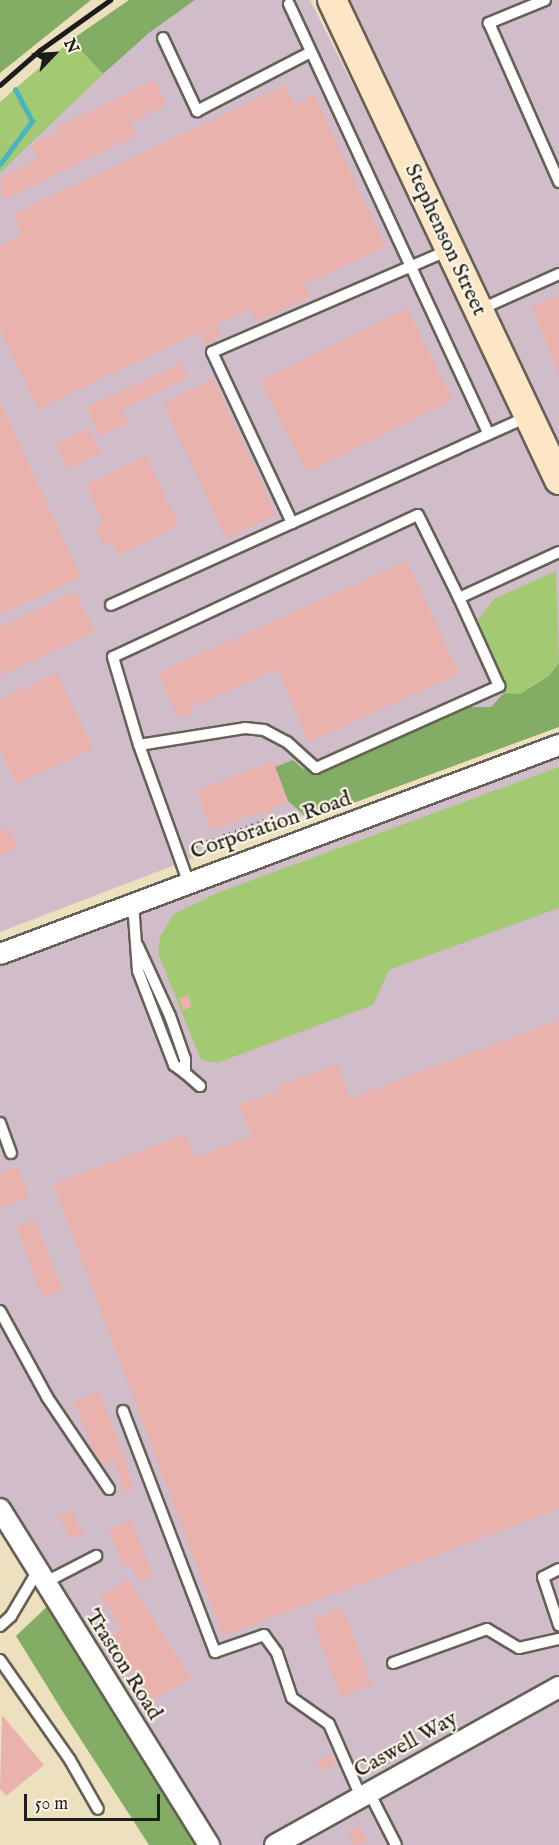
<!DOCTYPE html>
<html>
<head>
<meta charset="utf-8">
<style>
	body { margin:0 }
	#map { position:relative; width:559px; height:1845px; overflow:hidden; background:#ede0bf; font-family:"IM FELL English",serif }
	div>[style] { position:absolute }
	.industrial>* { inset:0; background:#d1bdca }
	.green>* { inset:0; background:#a4c973 }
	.forest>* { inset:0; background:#83ad65 }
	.stream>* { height:5px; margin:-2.5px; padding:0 2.5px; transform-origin:2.5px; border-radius:2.5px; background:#47b6c0 }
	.building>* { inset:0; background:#e9b2ac }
	.path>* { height:3px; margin-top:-1.5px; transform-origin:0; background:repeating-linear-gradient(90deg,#656155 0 1.5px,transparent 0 6px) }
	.roads { filter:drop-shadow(2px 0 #656155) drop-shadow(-2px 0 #656155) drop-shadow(0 2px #656155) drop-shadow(0 -2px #656155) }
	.lane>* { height:10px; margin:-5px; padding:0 5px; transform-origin:5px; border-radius:5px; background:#fff }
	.street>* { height:20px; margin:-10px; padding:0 10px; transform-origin:10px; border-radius:10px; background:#fff }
	.secondary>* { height:28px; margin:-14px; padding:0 14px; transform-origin:14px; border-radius:14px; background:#fde5c5 }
	.rail>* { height:4.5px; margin:-2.25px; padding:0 2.25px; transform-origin:2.25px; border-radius:2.25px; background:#1c1c1c }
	span { translate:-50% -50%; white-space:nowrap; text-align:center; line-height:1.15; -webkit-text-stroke:4.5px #fcf5e5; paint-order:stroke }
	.street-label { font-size:22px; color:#1c1c1c }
	.north { position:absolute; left:24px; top:24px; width:60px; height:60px; -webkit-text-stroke:4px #fcf5e5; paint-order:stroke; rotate:65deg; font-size:16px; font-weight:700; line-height:24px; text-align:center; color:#1c1c1c }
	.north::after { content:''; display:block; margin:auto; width:21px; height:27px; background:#1c1c1c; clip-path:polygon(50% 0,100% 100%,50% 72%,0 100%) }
	.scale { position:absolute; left:24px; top:1794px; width:136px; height:27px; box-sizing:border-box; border:3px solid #1c1c1c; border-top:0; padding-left:8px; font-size:18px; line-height:21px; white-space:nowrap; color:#1c1c1c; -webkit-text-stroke:4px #fcf5e5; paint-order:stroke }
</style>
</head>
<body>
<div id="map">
	<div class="industrial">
		<i style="clip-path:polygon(195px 0,310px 0,559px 492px,559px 718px,0 932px,0 173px,66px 105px,149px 33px)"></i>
		<i style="clip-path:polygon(348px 0,559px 0,559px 480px,449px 250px)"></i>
		<i style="clip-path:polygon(559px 745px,559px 1845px,209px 1845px,0 1509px,0 954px)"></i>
	</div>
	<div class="green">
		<i style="clip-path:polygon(71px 40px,103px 74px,0 173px,0 102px)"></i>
		<i style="clip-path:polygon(556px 571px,559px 663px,549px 676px,520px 695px,504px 693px,478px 620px,494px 599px)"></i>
		<i style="clip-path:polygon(559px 767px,559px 908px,389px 970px,373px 1005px,217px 1063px,201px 1060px,158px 953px,160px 937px,174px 914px,217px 893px)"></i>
	</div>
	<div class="forest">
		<i style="clip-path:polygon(0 0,91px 0,0 73px)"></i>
		<i style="clip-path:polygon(129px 0,195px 0,149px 33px,103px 74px,71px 40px)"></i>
		<i style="clip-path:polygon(559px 663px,559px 727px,321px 815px,304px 815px,288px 801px,275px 767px,293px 760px,303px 769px,470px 707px,491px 707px,504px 693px,520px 694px,549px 676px)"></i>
		<i style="clip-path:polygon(54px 1600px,209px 1845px,149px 1845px,63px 1712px,16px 1636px)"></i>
	</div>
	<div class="stream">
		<i style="left:0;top:164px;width:54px;rotate:-53.3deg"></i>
		<i style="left:32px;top:121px;width:36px;rotate:-118deg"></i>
	</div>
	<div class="building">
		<i style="clip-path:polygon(155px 80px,167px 105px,130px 123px,136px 136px,3px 200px,0 178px,38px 158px,31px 145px,59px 131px,57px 127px)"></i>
		<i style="clip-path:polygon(286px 85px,294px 104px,314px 95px,386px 246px,304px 285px,310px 297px,257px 322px,250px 309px,216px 325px,221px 336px,205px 344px,200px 332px,38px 409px,0 329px,0 245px,22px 234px,13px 214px)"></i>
		<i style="clip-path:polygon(559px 296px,559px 376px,532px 306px)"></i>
		<i style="clip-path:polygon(407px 308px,453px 400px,307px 473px,260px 381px)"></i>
		<i style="clip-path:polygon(181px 363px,188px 378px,122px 410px,128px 423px,100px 436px,87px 407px)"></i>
		<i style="clip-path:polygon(213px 379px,276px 515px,226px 539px,163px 403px)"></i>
		<i style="clip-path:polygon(0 402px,81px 577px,0 615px)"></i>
		<i style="clip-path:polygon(89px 428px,101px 453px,68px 469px,56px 444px)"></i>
		<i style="clip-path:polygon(146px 456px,179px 526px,118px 555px,112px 542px,104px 546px,95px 528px,104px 523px,86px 485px)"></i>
		<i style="clip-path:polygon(407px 561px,459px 674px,309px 742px,277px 669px,191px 708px,193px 713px,181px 719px,176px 714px,158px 673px)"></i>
		<i style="clip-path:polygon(76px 592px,95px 632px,0 676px,0 627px)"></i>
		<i style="clip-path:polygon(57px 673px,93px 749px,16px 784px,0 749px,0 699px)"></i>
		<i style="clip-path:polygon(273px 761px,288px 801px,271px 808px,272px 813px,264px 816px,263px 811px,211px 830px,196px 791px)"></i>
		<i style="clip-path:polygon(9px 828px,18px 848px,0 855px,0 831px)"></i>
		<i style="clip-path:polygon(188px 996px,192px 1007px,183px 1010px,179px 998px)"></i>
		<i style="clip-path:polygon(559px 1020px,559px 1509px,223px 1636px,53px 1184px,186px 1134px,195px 1158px,251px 1136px,239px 1104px,280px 1092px,278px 1086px,337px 1064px,350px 1098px)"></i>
		<i style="clip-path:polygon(17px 1167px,29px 1197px,0 1208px,0 1173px)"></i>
		<i style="clip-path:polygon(35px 1219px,62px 1290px,42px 1297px,16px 1226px)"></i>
		<i style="clip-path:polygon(99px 1392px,124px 1456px,133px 1490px,124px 1493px,115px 1460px,100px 1466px,74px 1401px)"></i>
		<i style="clip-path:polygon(70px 1509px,84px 1533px,71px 1540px,58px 1517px)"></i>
		<i style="clip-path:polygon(131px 1520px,153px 1576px,139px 1582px,131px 1564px,124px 1567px,108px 1530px)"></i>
		<i style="clip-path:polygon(128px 1579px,191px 1679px,150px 1700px,110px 1635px,121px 1629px,100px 1596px)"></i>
		<i style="clip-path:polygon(343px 1608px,372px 1685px,341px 1697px,312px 1620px)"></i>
		<i style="clip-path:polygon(2px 1715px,44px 1765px,6px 1796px,0 1789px)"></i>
		<i style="clip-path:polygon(332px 1755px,336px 1765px,321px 1771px,316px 1761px)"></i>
		<i style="clip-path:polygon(360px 1826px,368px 1842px,355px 1845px,348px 1832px)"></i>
	</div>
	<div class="path">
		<i style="left:190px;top:848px;width:85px;rotate:-20.6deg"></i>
	</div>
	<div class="roads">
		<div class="lane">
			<i style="left:545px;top:0;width:61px;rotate:157.7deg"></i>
			<i style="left:489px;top:23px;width:174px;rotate:66.2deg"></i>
			<i style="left:289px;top:4px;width:474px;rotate:65.1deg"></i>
			<i style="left:163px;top:38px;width:81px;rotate:65deg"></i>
			<i style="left:197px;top:111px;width:128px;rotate:-27.4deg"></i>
			<i style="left:449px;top:250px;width:258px;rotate:156.7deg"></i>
			<i style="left:212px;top:352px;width:189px;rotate:64.9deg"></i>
			<i style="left:292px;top:523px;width:258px;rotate:-24.3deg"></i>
			<i style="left:479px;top:310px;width:88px;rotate:-24.2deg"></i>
			<i style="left:111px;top:605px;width:199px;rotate:-24.4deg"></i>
			<i style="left:139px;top:745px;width:107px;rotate:-9.1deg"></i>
			<i style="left:245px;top:728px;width:19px;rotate:6deg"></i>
			<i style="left:264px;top:730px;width:26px;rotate:28deg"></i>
			<i style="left:287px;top:742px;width:39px;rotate:42deg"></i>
			<i style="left:316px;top:768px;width:201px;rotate:-24.1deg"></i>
			<i style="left:499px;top:686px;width:97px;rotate:-114.4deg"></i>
			<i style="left:188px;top:881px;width:145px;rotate:-109.8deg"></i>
			<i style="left:139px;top:745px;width:92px;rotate:-106.5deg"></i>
			<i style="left:113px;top:657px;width:336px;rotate:-25deg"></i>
			<i style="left:418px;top:515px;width:93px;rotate:63.7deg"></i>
			<i style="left:459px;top:598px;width:110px;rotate:-24.7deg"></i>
			<i style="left:133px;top:903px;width:68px;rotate:85.8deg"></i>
			<i style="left:138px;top:971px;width:101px;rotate:69deg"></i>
			<i style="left:174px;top:1065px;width:14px;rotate:36deg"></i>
			<i style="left:185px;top:1073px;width:14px;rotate:-90deg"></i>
			<i style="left:185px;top:1059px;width:46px;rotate:-109.2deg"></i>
			<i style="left:170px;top:1016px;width:77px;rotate:-114.6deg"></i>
			<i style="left:185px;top:1073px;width:20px;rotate:41deg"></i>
			<i style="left:0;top:1123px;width:32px;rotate:70deg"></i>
			<i style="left:0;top:1311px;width:98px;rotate:61.3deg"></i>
			<i style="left:47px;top:1397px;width:111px;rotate:56deg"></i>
			<i style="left:123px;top:1411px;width:258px;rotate:69.1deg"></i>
			<i style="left:215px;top:1652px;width:52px;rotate:-19.1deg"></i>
			<i style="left:264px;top:1635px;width:22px;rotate:54deg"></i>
			<i style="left:277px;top:1653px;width:47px;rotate:71.6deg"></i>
			<i style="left:292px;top:1698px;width:45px;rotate:35.1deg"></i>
			<i style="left:329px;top:1724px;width:80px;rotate:66.3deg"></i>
			<i style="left:559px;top:1569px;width:18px;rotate:153deg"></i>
			<i style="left:543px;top:1577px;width:51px;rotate:71.6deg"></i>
			<i style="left:44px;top:1583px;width:59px;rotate:-27.4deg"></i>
			<i style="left:0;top:1626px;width:15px;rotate:-42deg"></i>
			<i style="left:11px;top:1616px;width:51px;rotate:-59.4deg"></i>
			<i style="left:0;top:1660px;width:122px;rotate:55deg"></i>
			<i style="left:70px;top:1760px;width:56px;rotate:60.3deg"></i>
			<i style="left:393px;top:1663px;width:100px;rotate:-19.9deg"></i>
			<i style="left:487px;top:1629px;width:37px;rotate:31deg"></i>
			<i style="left:519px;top:1648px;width:41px;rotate:-12.7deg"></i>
			<i style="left:369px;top:1792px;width:59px;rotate:63deg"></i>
		</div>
		<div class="street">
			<i style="left:0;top:954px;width:597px;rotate:-20.5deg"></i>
			<i style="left:0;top:1509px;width:396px;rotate:58.1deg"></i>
			<i style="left:275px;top:1845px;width:325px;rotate:-29.1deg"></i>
		</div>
		<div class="secondary">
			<i style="left:332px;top:0;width:531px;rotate:64.69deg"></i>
		</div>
	</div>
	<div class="rail">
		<i style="left:0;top:85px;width:53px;rotate:-41.2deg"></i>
		<i style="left:40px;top:50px;width:86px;rotate:-35.5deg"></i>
	</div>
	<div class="street-label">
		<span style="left:445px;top:240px;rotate:65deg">Stephenson Street</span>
		<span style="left:271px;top:826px;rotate:-19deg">Corporation Road</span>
		<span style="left:123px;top:1665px;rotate:58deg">Traston Road</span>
		<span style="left:406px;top:1745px;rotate:-29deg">Caswell Way</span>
	</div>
	<div class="north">N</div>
	<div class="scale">50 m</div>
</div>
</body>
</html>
